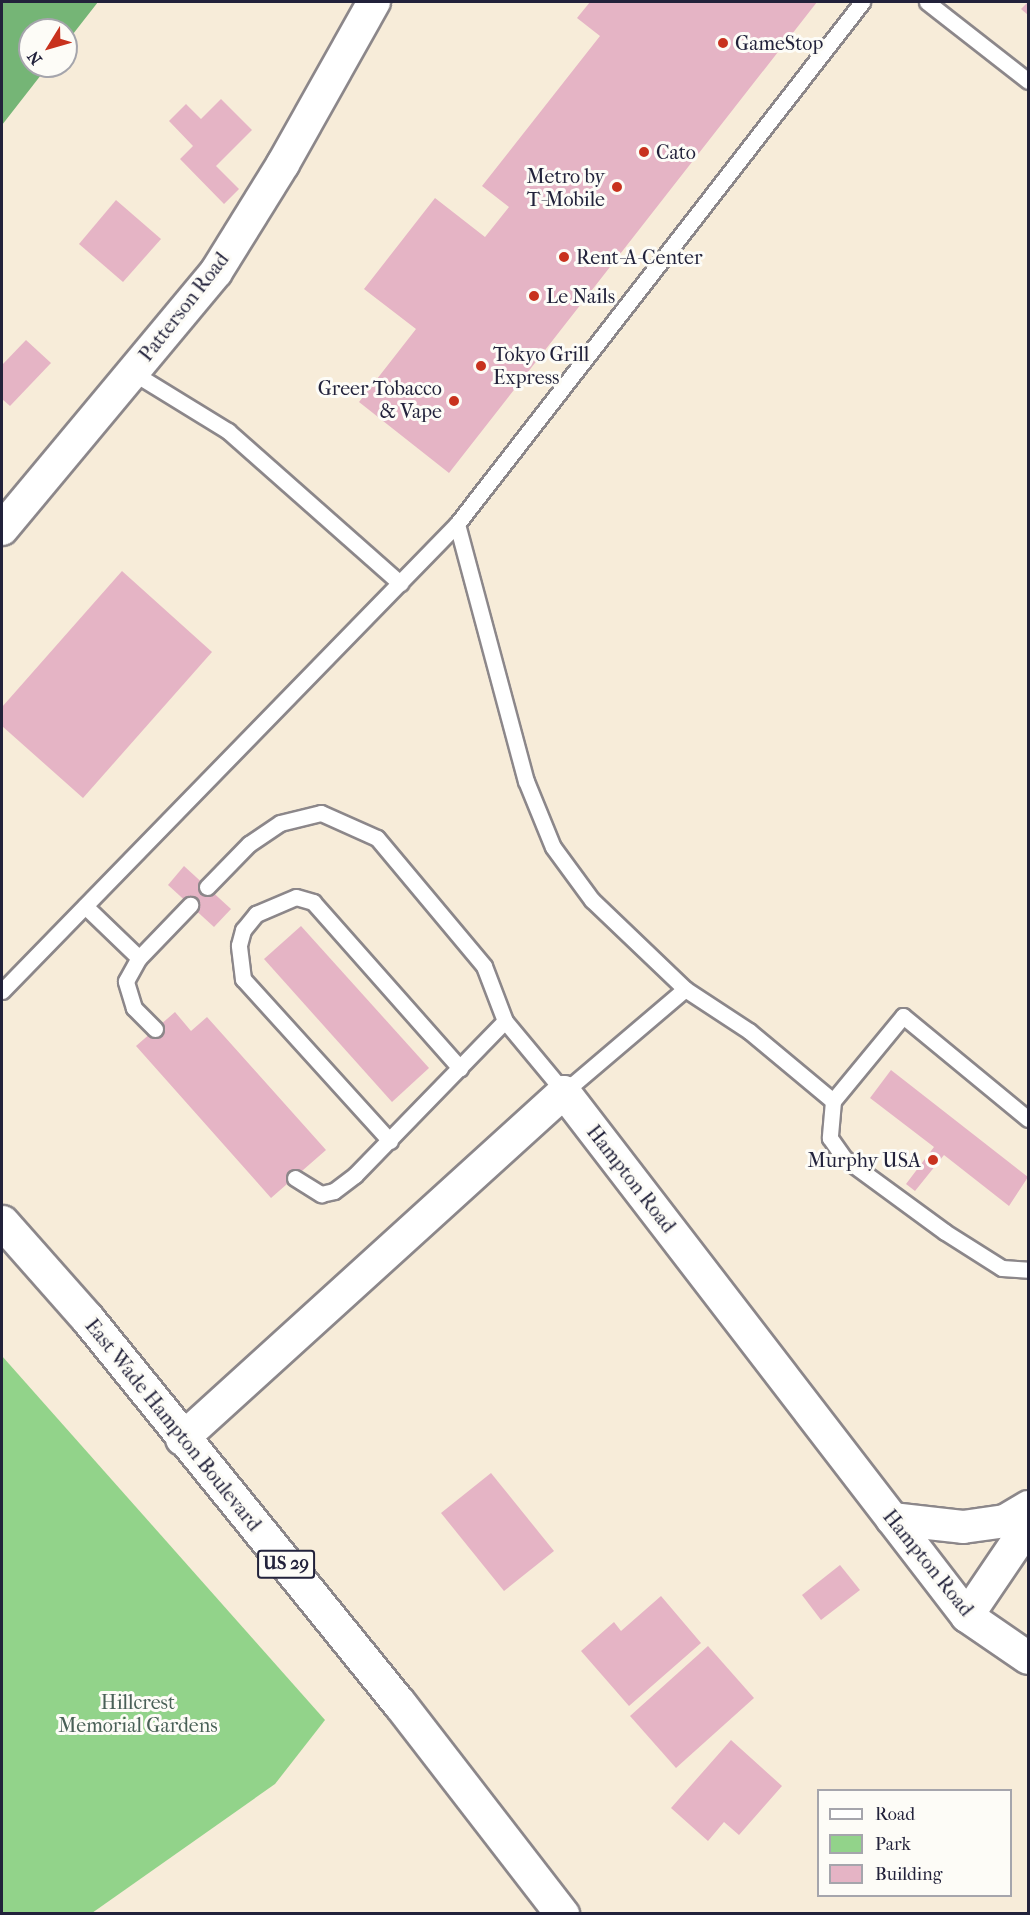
<!DOCTYPE html>
<html>
<head>
<meta charset="utf-8">
<style>
	body { margin:0 }
	#map { position:relative; width:1030px; height:1915px; overflow:hidden; background:#f7ecd9; font-family:"IM FELL French Canon",serif }
	div>[style] { position:absolute }
	.green>* { inset:0; background:#92d38a }
	.forest>* { inset:0; background:#75b576 }
	.building>* { inset:0; background:#e5b4c5 }
	.roads { filter:drop-shadow(2px 0 #8c878a) drop-shadow(-2px 0 #8c878a) drop-shadow(0 2px #8c878a) drop-shadow(0 -2px #8c878a) }
	.lane>* { height:15px; margin:-7.5px; padding:0 7.5px; transform-origin:7.5px; border-radius:7.5px; background:#fff }
	.street>* { height:32px; margin:-16px; padding:0 16px; transform-origin:16px; border-radius:16px; background:#fff }
	.primary>* { height:33px; margin:-16.5px; padding:0 16.5px; transform-origin:16.5px; border-radius:16.5px; background:#fff }
	.dots>* { width:16px; height:16px; translate:-50% -50%; box-sizing:border-box; border:3px solid #fdfcf7; border-radius:50% }
	span { translate:-50% -50%; white-space:nowrap; text-align:center; line-height:1.15; -webkit-text-stroke:6px #fdfcf7; paint-order:stroke }
	.shield-label span { padding:2px 4px; background:#fdfcf7; border:2px solid; border-radius:4px; -webkit-text-stroke-width:0 }
	.shield-label { font-size:18px; color:#22223b; font-weight:700 }
	.poi-label { font-size:20px; color:#22223b }
	.left { translate:0 -50%; text-align:left }
	.right { translate:-100% -50%; text-align:right }
	.street-label { font-size:20px; color:#22223b }
	.park-label { font-size:20px; color:#496057 }
	.frame { position:absolute; inset:0; border:3px solid #22223b; pointer-events:none }
	.legend { position:absolute; left:817px; top:1789px; width:195px; height:108px; box-sizing:border-box; background:#fdfcf7; border:2px solid #a5a5ac; margin:0; padding:8px 10px; list-style:none; font-size:18px; color:#22223b }
	.legend li { display:flex; align-items:center; gap:12px; height:30px }
	.legend b { width:30px; border:2px solid #a5a5ac }
	.north { position:absolute; left:18px; top:18px; width:60px; height:60px; box-sizing:border-box; background:#fdfcf7; border:2px solid #a5a5ac; border-radius:50%; rotate:233deg; font-size:16px; font-weight:700; line-height:24px; text-align:center; color:#22223b }
	.north::after { content:''; display:block; margin:auto; width:21px; height:27px; background:#c8321e; clip-path:polygon(50% 0,100% 100%,50% 72%,0 100%) }
</style>
</head>
<body>
<div id="map">
	<div class="green">
		<i style="clip-path:polygon(2px 1356px,325px 1720px,275px 1784px,92px 1913px,2px 1913px)"></i>
	</div>
	<div class="forest">
		<i style="clip-path:polygon(2px 2px,98px 2px,66px 43px,66px 30px,30px 30px,30px 66px,48px 66px,2px 125px)"></i>
	</div>
	<div class="building">
		<i style="clip-path:polygon(590px 2px,817px 2px,449px 473px,359px 402px,416px 329px,364px 289px,435px 198px,485px 237px,509px 207px,482px 186px,600px 36px,577px 18px)"></i>
		<i style="clip-path:polygon(1028px 2px,1028px 15px,1021px 9px)"></i>
		<i style="clip-path:polygon(221px 99px,252px 130px,216px 166px,239px 189px,224px 204px,180px 159px,193px 146px,169px 121px,186px 104px,201px 119px)"></i>
		<i style="clip-path:polygon(116px 200px,161px 239px,123px 282px,79px 244px)"></i>
		<i style="clip-path:polygon(26px 340px,51px 363px,10px 406px,2px 399px,2px 365px)"></i>
		<i style="clip-path:polygon(122px 571px,212px 652px,83px 798px,2px 726px,2px 707px)"></i>
		<i style="clip-path:polygon(184px 866px,231px 909px,214px 927px,168px 885px)"></i>
		<i style="clip-path:polygon(301px 926px,429px 1068px,392px 1102px,264px 959px)"></i>
		<i style="clip-path:polygon(175px 1012px,191px 1031px,207px 1017px,326px 1150px,271px 1198px,136px 1046px)"></i>
		<i style="clip-path:polygon(891px 1070px,1028px 1177px,1009px 1206px,944px 1155px,915px 1191px,906px 1184px,934px 1147px,870px 1098px)"></i>
		<i style="clip-path:polygon(491px 1473px,554px 1551px,504px 1591px,441px 1513px)"></i>
		<i style="clip-path:polygon(840px 1565px,860px 1590px,821px 1620px,802px 1595px)"></i>
		<i style="clip-path:polygon(661px 1596px,701px 1643px,629px 1706px,581px 1651px,614px 1622px,621px 1631px)"></i>
		<i style="clip-path:polygon(708px 1646px,754px 1698px,676px 1768px,630px 1716px)"></i>
		<i style="clip-path:polygon(731px 1740px,782px 1786px,739px 1835px,724px 1822px,708px 1841px,671px 1808px)"></i>
	</div>
	<div class="roads">
		<div class="lane">
			<i style="left:927px;top:2px;width:128px;rotate:38deg"></i>
			<i style="left:132px;top:372px;width:113px;rotate:31.6deg"></i>
			<i style="left:228px;top:431px;width:230px;rotate:41.5deg"></i>
			<i style="left:457px;top:524px;width:266px;rotate:75deg"></i>
			<i style="left:526px;top:781px;width:71px;rotate:67.8deg"></i>
			<i style="left:553px;top:847px;width:66px;rotate:53.7deg"></i>
			<i style="left:592px;top:900px;width:129px;rotate:43.7deg"></i>
			<i style="left:685px;top:989px;width:77px;rotate:33.3deg"></i>
			<i style="left:749px;top:1031px;width:109px;rotate:39.8deg"></i>
			<i style="left:207px;top:887px;width:60px;rotate:-45.7deg"></i>
			<i style="left:249px;top:844px;width:37px;rotate:-34deg"></i>
			<i style="left:280px;top:823px;width:42px;rotate:-13.7deg"></i>
			<i style="left:321px;top:813px;width:61px;rotate:24.1deg"></i>
			<i style="left:377px;top:838px;width:167px;rotate:50.1deg"></i>
			<i style="left:484px;top:966px;width:59px;rotate:69.1deg"></i>
			<i style="left:505px;top:1021px;width:92px;rotate:50.3deg"></i>
			<i style="left:564px;top:1092px;width:159px;rotate:-40.4deg"></i>
			<i style="left:85px;top:906px;width:75px;rotate:43.9deg"></i>
			<i style="left:2px;top:991px;width:652px;rotate:-45.75deg"></i>
			<i style="left:457px;top:524px;width:661px;rotate:-52.19deg"></i>
			<i style="left:155px;top:1029px;width:30px;rotate:-135deg"></i>
			<i style="left:134px;top:1008px;width:28px;rotate:-107deg"></i>
			<i style="left:126px;top:981px;width:26px;rotate:-61deg"></i>
			<i style="left:139px;top:958px;width:74px;rotate:-46.1deg"></i>
			<i style="left:1028px;top:1119px;width:162px;rotate:-140.5deg"></i>
			<i style="left:903px;top:1016px;width:110px;rotate:129.5deg"></i>
			<i style="left:833px;top:1101px;width:37px;rotate:95deg"></i>
			<i style="left:830px;top:1138px;width:24px;rotate:55deg"></i>
			<i style="left:844px;top:1158px;width:125px;rotate:36.2deg"></i>
			<i style="left:945px;top:1232px;width:67px;rotate:32.3deg"></i>
			<i style="left:1002px;top:1268px;width:26px;rotate:4deg"></i>
			<i style="left:390px;top:1141px;width:219px;rotate:-132.2deg"></i>
			<i style="left:243px;top:979px;width:34px;rotate:-97deg"></i>
			<i style="left:239px;top:945px;width:16px;rotate:-75deg"></i>
			<i style="left:243px;top:930px;width:21px;rotate:-51deg"></i>
			<i style="left:256px;top:914px;width:43px;rotate:-23deg"></i>
			<i style="left:296px;top:897px;width:18px;rotate:16deg"></i>
			<i style="left:313px;top:902px;width:222px;rotate:48.5deg"></i>
			<i style="left:295px;top:1178px;width:31px;rotate:32deg"></i>
			<i style="left:321px;top:1194px;width:13px;rotate:-13deg"></i>
			<i style="left:334px;top:1191px;width:26px;rotate:-37deg"></i>
			<i style="left:355px;top:1175px;width:215px;rotate:-45.8deg"></i>
		</div>
		<div class="street">
			<i style="left:2px;top:529px;width:334px;rotate:-50.2deg"></i>
			<i style="left:216px;top:272px;width:127px;rotate:-58.2deg"></i>
			<i style="left:283px;top:164px;width:186px;rotate:-60.7deg"></i>
			<i style="left:182px;top:1439px;width:516px;rotate:-42.25deg"></i>
			<i style="left:564px;top:1092px;width:661px;rotate:52.44deg"></i>
			<i style="left:967px;top:1616px;width:74px;rotate:34.5deg"></i>
			<i style="left:892px;top:1519px;width:71px;rotate:6.4deg"></i>
			<i style="left:963px;top:1527px;width:42px;rotate:-8.1deg"></i>
			<i style="left:1005px;top:1521px;width:27px;rotate:-31deg"></i>
			<i style="left:967px;top:1616px;width:109px;rotate:-55.9deg"></i>
		</div>
		<div class="primary">
			<i style="left:2px;top:1222px;width:128px;rotate:48.5deg"></i>
			<i style="left:87px;top:1318px;width:496px;rotate:51deg"></i>
			<i style="left:399px;top:1703px;width:267px;rotate:52.3deg"></i>
		</div>
	</div>
	<div class="dots">
		<i style="left:723px;top:43px;background:#c8321e"></i>
		<i style="left:644px;top:152px;background:#c8321e"></i>
		<i style="left:617px;top:187px;background:#c8321e"></i>
		<i style="left:564px;top:257px;background:#c8321e"></i>
		<i style="left:534px;top:296px;background:#c8321e"></i>
		<i style="left:481px;top:366px;background:#c8321e"></i>
		<i style="left:454px;top:401px;background:#c8321e"></i>
		<i style="left:933px;top:1160px;background:#c8321e"></i>
	</div>
	<div class="shield-label">
		<span style="left:286px;top:1564px">US 29</span>
	</div>
	<div class="poi-label">
		<span class="left" style="left:735px;top:43px">GameStop</span>
		<span class="left" style="left:656px;top:152px">Cato</span>
		<span class="right" style="left:605px;top:188px">Metro by<br>T-Mobile</span>
		<span class="left" style="left:576px;top:257px">Rent-A-Center</span>
		<span class="left" style="left:546px;top:296px">Le Nails</span>
		<span class="left" style="left:493px;top:366px">Tokyo Grill<br>Express</span>
		<span class="right" style="left:442px;top:400px">Greer Tobacco<br>&amp; Vape</span>
		<span class="right" style="left:921px;top:1160px">Murphy USA</span>
	</div>
	<div class="street-label">
		<span style="left:184px;top:307px;rotate:-52deg">Patterson Road</span>
		<span style="left:631px;top:1179px;rotate:52deg">Hampton Road</span>
		<span style="left:173px;top:1425px;rotate:51deg">East Wade Hampton Boulevard</span>
		<span style="left:928px;top:1563px;rotate:51deg">Hampton Road</span>
	</div>
	<div class="park-label">
		<span style="left:138px;top:1714px">Hillcrest<br>Memorial Gardens</span>
	</div>
	<div class="frame"></div>
	<ul class="legend">
	<li><b style="height:8px;background:#fff"></b>Road</li>
	<li><b style="height:16px;background:#92d38a"></b>Park</li>
	<li><b style="height:16px;background:#e5b4c5"></b>Building</li>
	</ul>
	<div class="north">N</div>
</div>
</body>
</html>
